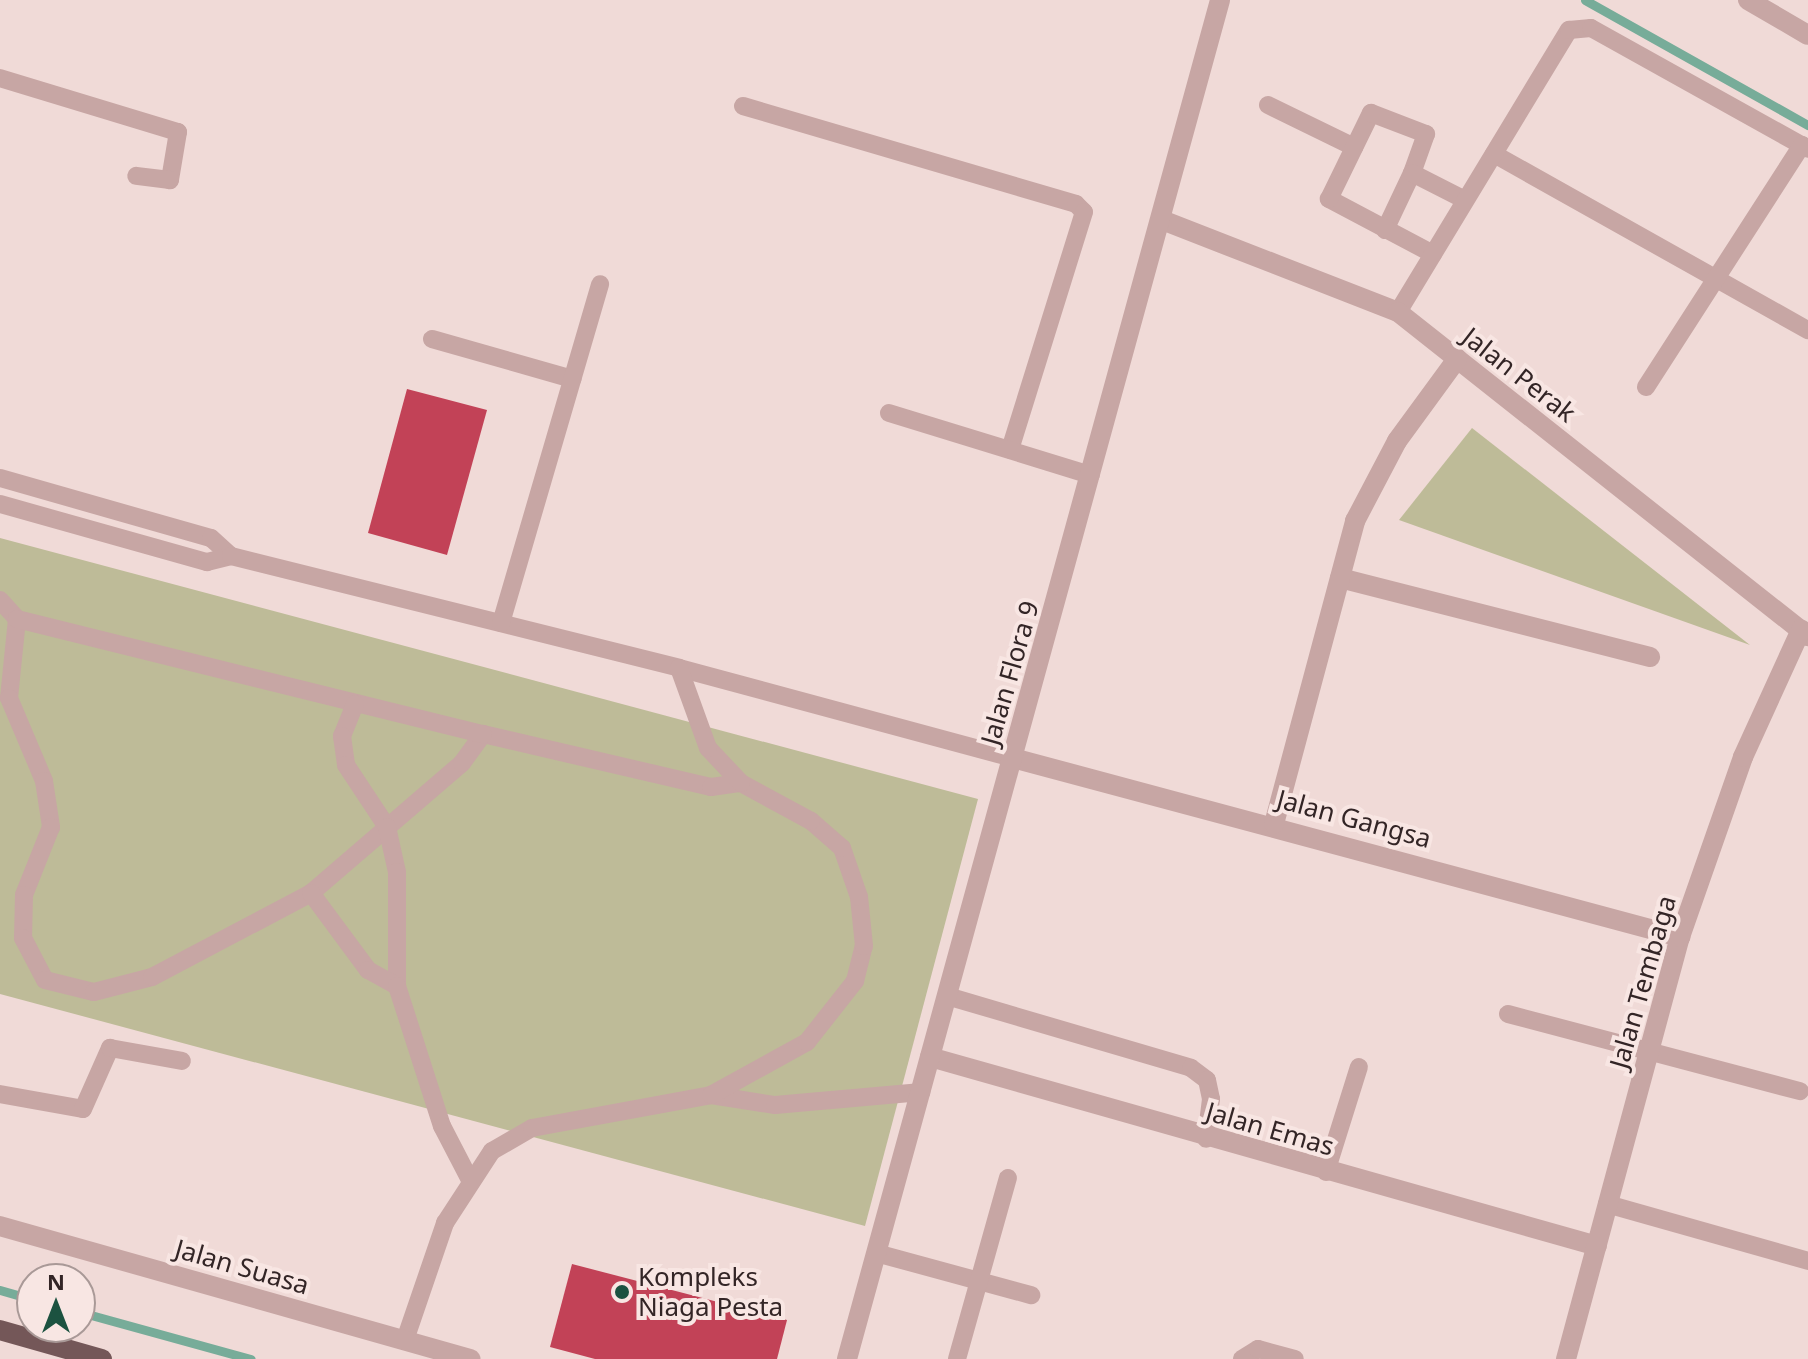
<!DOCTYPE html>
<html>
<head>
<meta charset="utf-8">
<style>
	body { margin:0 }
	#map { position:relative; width:1808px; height:1359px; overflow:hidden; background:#f0dad7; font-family:"Noto Sans",sans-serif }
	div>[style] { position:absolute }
	.green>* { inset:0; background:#bebb98 }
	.stream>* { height:9px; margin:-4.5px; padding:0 4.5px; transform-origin:4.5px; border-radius:4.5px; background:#77ac99 }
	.building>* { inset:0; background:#c24257 }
	.lane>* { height:18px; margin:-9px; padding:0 9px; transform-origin:9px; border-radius:9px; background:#c7a6a4 }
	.street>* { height:20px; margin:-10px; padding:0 10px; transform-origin:10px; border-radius:10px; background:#c7a6a4 }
	.primary>* { height:20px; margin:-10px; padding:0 10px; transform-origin:10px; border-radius:10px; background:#745758 }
	.dots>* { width:22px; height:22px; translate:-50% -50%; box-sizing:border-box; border:4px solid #f8e6e3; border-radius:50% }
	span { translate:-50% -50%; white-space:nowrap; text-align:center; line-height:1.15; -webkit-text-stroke:8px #f8e6e3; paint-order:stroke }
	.street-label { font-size:26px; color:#332526 }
	.poi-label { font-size:26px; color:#332526 }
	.left { translate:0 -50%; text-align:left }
	.north { position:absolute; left:16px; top:1263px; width:80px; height:80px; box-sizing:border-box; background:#f8e6e3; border:2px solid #a99997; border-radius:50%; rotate:0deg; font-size:22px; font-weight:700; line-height:32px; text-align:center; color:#332526 }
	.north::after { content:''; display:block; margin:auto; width:28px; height:36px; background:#1c5240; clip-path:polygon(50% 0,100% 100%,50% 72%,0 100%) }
</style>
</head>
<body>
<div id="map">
	<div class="green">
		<i style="clip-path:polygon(1472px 428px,1750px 645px,1399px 520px)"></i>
		<i style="clip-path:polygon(0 538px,978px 799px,865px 1226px,0 994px)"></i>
	</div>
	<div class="stream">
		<i style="left:1585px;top:0;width:256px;rotate:29.3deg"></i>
		<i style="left:0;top:1290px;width:33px;rotate:16deg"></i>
		<i style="left:80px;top:1312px;width:177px;rotate:15.4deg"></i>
	</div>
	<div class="building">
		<i style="clip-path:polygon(407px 389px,487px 410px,447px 555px,368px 533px)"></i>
		<i style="clip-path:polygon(572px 1264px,787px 1320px,777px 1359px,595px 1359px,550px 1347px)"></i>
	</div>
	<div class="lane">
		<i style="left:0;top:78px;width:186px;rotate:16.9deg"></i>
		<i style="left:178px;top:132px;width:49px;rotate:99.5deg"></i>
		<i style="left:170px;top:180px;width:34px;rotate:-173deg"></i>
		<i style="left:1268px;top:105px;width:96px;rotate:26deg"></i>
		<i style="left:743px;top:106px;width:347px;rotate:16.4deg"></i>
		<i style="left:1076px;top:204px;width:11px;rotate:45deg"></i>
		<i style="left:1084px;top:212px;width:249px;rotate:107.3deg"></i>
		<i style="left:1494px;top:154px;width:360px;rotate:29.3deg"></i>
		<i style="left:1385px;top:230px;width:63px;rotate:-64.7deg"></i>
		<i style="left:1433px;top:254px;width:118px;rotate:-152.1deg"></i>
		<i style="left:1329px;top:199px;width:96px;rotate:-64deg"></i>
		<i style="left:1371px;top:113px;width:59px;rotate:20.9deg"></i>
		<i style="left:1426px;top:134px;width:41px;rotate:109.7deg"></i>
		<i style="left:1412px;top:173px;width:59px;rotate:27deg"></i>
		<i style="left:1398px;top:312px;width:330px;rotate:-58.8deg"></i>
		<i style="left:1569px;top:30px;width:22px;rotate:-5deg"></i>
		<i style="left:1591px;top:28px;width:248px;rotate:29.1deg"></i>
		<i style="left:432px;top:339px;width:146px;rotate:15.9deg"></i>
		<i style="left:1646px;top:387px;width:288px;rotate:-57.2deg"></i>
		<i style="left:889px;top:413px;width:211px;rotate:17.1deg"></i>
		<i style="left:0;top:478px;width:219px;rotate:15.9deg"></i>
		<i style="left:211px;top:538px;width:27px;rotate:42deg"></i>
		<i style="left:0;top:504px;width:215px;rotate:15.7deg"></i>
		<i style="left:207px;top:562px;width:25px;rotate:-14deg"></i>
		<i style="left:231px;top:556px;width:462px;rotate:14deg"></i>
		<i style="left:679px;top:668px;width:346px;rotate:15.1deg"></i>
		<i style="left:0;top:600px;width:25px;rotate:48deg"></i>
		<i style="left:17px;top:619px;width:79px;rotate:95.8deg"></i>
		<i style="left:9px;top:698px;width:90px;rotate:67.1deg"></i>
		<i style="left:44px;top:781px;width:47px;rotate:81.3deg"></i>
		<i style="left:51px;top:827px;width:73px;rotate:111.7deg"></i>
		<i style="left:24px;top:895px;width:43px;rotate:91.3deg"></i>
		<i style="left:23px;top:938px;width:47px;rotate:62.4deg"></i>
		<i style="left:45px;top:980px;width:50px;rotate:13.8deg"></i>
		<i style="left:94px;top:992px;width:60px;rotate:-14.5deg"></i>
		<i style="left:152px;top:977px;width:180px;rotate:-27.8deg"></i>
		<i style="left:311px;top:893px;width:199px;rotate:-40.7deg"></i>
		<i style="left:462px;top:763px;width:36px;rotate:-54deg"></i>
		<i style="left:483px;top:734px;width:234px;rotate:13.1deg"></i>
		<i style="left:711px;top:787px;width:30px;rotate:-8deg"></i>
		<i style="left:17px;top:619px;width:480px;rotate:13.9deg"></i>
		<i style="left:501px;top:623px;width:353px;rotate:-73.7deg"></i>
		<i style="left:355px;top:704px;width:35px;rotate:112deg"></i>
		<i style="left:342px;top:736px;width:29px;rotate:82deg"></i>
		<i style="left:346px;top:765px;width:74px;rotate:56.5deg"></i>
		<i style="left:387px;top:827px;width:46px;rotate:77.5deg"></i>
		<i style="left:397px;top:872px;width:114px;rotate:90deg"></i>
		<i style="left:311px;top:893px;width:96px;rotate:53.5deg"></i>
		<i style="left:368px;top:970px;width:33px;rotate:29deg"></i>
		<i style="left:397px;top:986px;width:147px;rotate:72.2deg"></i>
		<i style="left:442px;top:1126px;width:61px;rotate:62.6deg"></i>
		<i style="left:947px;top:996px;width:254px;rotate:16.4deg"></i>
		<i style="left:1191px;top:1068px;width:20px;rotate:37deg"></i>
		<i style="left:1207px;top:1080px;width:19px;rotate:78deg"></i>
		<i style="left:1211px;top:1099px;width:40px;rotate:97.1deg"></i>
		<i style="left:1508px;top:1014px;width:302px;rotate:14.8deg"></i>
		<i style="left:0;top:1094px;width:84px;rotate:10.2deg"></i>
		<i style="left:83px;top:1109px;width:67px;rotate:-66.1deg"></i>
		<i style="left:110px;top:1048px;width:73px;rotate:10.2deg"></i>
		<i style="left:711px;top:1095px;width:65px;rotate:8.9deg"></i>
		<i style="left:775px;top:1105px;width:147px;rotate:-5.1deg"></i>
		<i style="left:1326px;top:1172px;width:110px;rotate:-72.6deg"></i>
		<i style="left:1607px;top:1204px;width:209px;rotate:15.8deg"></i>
		<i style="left:876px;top:1253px;width:161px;rotate:15.2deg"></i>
		<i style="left:405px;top:1340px;width:124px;rotate:-71.1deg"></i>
		<i style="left:445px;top:1223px;width:86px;rotate:-56.9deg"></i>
		<i style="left:492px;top:1151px;width:46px;rotate:-29.9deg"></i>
		<i style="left:532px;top:1128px;width:182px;rotate:-10.4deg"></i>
		<i style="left:711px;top:1095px;width:110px;rotate:-28.9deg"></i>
		<i style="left:807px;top:1042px;width:78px;rotate:-51.8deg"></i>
		<i style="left:855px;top:981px;width:36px;rotate:-76deg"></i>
		<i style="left:864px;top:946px;width:49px;rotate:-95.8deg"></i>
		<i style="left:859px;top:897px;width:52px;rotate:-109.1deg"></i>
		<i style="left:842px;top:848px;width:41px;rotate:-138.9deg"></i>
		<i style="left:811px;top:821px;width:80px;rotate:-151.5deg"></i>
		<i style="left:741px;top:783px;width:48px;rotate:-133.3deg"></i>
		<i style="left:708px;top:748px;width:85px;rotate:-109.9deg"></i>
		<i style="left:957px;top:1359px;width:188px;rotate:-74.3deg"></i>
		<i style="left:1242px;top:1359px;width:19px;rotate:-32deg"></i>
		<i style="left:1258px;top:1349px;width:38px;rotate:15deg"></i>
	</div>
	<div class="street">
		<i style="left:1748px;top:0;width:69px;rotate:30.3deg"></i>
		<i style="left:1162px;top:220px;width:253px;rotate:21.3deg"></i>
		<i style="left:1398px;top:312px;width:523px;rotate:38.32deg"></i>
		<i style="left:1340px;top:578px;width:320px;rotate:14.3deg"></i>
		<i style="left:1013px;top:758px;width:691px;rotate:15.02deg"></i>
		<i style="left:1274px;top:824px;width:314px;rotate:-75deg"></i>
		<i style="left:1355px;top:521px;width:90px;rotate:-62.3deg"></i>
		<i style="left:1397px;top:441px;width:102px;rotate:-53.8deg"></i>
		<i style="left:930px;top:1057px;width:693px;rotate:15.82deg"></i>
		<i style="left:0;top:1226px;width:489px;rotate:15.8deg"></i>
		<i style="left:847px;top:1359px;width:1409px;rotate:-74.65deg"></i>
		<i style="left:1566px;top:1359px;width:437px;rotate:-74.9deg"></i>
		<i style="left:1680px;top:937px;width:191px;rotate:-70.7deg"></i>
		<i style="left:1743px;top:757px;width:140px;rotate:-65.5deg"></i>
	</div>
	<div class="primary">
		<i style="left:0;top:1330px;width:106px;rotate:15.9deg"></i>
	</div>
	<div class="dots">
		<i style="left:622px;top:1292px;background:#1c5240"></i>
	</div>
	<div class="street-label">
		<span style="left:1519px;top:375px;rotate:38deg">Jalan Perak</span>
		<span style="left:1010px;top:673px;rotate:-74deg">Jalan Flora 9</span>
		<span style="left:1354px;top:819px;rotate:15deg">Jalan Gangsa</span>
		<span style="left:1643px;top:982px;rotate:-74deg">Jalan Tembaga</span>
		<span style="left:1270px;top:1129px;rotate:16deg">Jalan Emas</span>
		<span style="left:242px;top:1267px;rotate:16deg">Jalan Suasa</span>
	</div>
	<div class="poi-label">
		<span class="left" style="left:638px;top:1292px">Kompleks<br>Niaga Pesta</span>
	</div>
	<div class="north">N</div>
</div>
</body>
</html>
